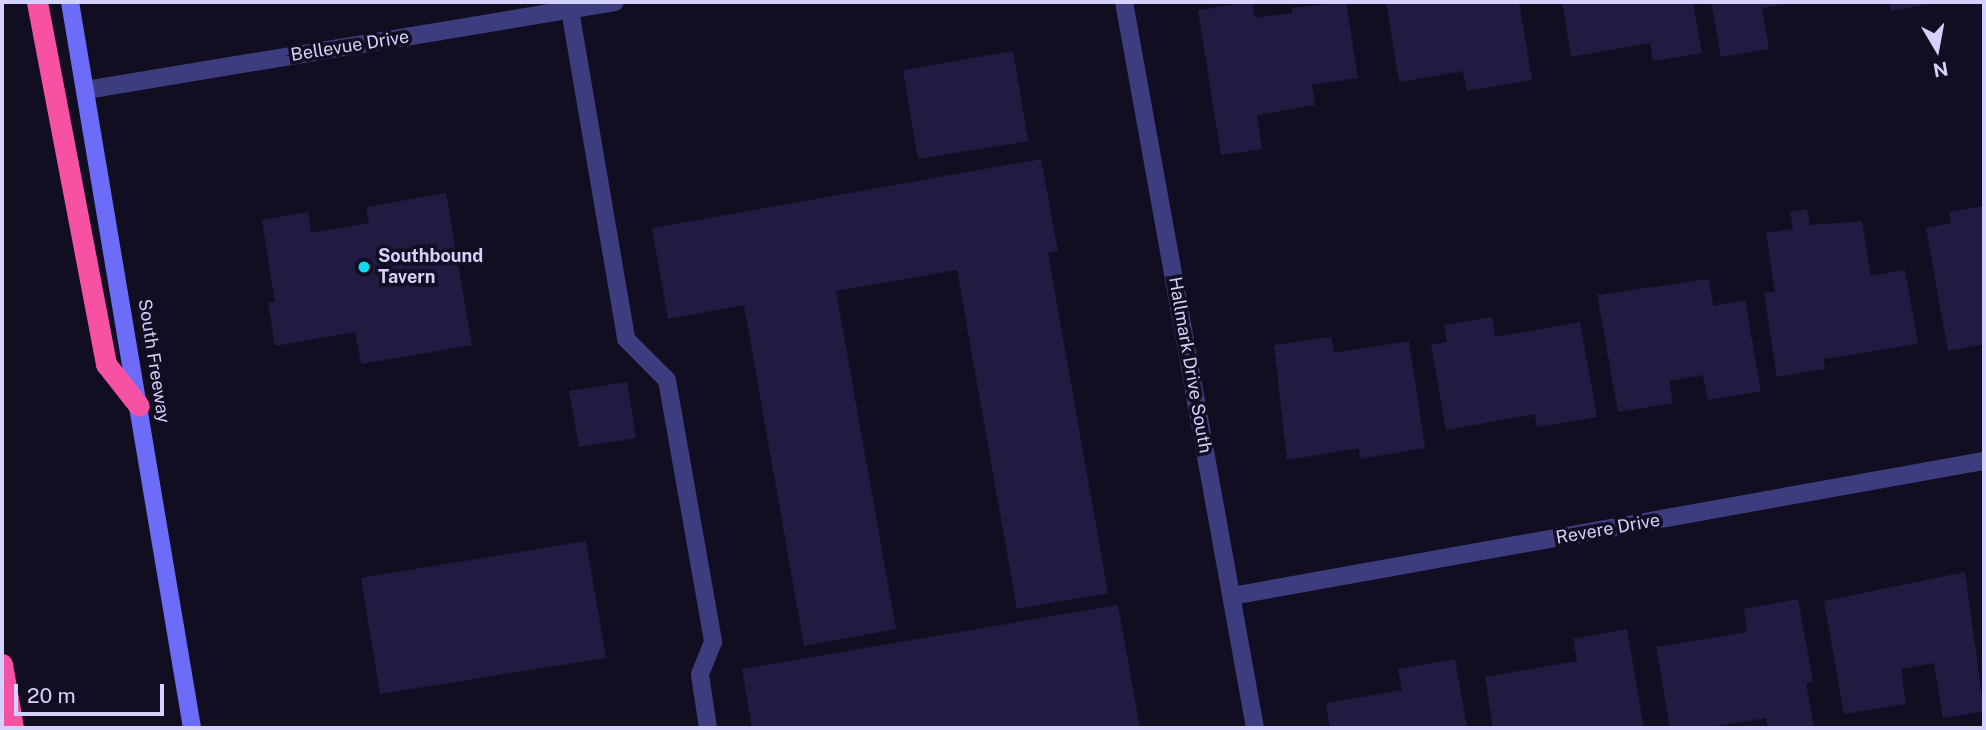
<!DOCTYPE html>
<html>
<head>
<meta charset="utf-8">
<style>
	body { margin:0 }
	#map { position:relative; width:1986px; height:730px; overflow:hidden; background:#110e21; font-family:"Public Sans",sans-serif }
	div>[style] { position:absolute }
	.building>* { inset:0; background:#221b41 }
	.lane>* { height:18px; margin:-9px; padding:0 9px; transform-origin:9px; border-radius:9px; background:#3d3c7e }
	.street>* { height:18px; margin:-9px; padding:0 9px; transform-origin:9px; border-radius:9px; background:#3d3c7e }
	.secondary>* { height:18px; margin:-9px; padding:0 9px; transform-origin:9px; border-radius:9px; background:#6d6cf8 }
	.highway>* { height:21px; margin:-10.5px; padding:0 10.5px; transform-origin:10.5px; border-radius:10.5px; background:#f751a4 }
	.dots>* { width:19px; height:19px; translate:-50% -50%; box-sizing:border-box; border:4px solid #110e21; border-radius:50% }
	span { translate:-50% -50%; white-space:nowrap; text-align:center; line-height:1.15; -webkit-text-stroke:7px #110e21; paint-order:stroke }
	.street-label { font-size:18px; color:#d5d1fd }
	.poi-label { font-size:18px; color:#d5d1fd; font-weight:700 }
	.left { translate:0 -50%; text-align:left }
	.frame { position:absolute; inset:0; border:4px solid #d5d1fd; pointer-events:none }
	.north { position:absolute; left:1902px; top:14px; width:70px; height:70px; -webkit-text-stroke:5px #110e21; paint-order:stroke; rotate:170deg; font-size:19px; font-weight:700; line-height:28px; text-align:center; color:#d5d1fd }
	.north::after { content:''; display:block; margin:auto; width:24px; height:32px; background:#d5d1fd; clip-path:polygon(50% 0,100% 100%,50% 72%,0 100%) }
	.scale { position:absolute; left:14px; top:684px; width:150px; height:32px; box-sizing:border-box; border:4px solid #d5d1fd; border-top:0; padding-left:9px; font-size:21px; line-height:24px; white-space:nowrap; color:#d5d1fd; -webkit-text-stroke:5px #110e21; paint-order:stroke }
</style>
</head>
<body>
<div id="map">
	<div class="building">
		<i style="clip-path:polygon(1252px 2px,1255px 18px,1292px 13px,1292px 8px,1346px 2px,1358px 78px,1312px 85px,1315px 105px,1257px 115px,1262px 149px,1221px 155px,1198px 10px)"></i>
		<i style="clip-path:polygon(1386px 2px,1519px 2px,1532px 80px,1467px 91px,1463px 71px,1399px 82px)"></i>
		<i style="clip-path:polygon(1562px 2px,1693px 2px,1702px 53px,1653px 61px,1650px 43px,1571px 57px)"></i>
		<i style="clip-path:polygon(1711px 2px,1792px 2px,1792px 3px,1762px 8px,1769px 49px,1721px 57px)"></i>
		<i style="clip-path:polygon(1889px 2px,1934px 2px,1934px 3px,1891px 11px)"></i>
		<i style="clip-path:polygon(1013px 51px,1028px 141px,918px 159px,903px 70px)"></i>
		<i style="clip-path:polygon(1041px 159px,1058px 251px,1048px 253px,1108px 593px,1017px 609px,957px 270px,836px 291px,896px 629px,804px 646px,744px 305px,668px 319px,652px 228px)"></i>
		<i style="clip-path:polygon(446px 193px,472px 345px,361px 364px,355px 332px,275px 346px,268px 303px,275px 302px,262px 220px,308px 212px,311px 233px,369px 223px,366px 207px)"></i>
		<i style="clip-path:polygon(1984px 206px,1984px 344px,1948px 351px,1926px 228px,1951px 223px,1949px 212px)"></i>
		<i style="clip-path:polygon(1807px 209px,1810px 225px,1862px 221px,1871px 276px,1905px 270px,1918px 344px,1823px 359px,1825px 369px,1777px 377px,1764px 293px,1775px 292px,1766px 233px,1793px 229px,1790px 212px)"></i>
		<i style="clip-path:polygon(1709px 279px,1713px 306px,1745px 300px,1761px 391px,1708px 400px,1703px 375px,1669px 381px,1673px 403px,1618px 412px,1597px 295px)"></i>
		<i style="clip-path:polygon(1492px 317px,1495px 337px,1580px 322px,1597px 417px,1537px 427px,1535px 414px,1446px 430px,1431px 345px,1447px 342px,1444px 325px)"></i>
		<i style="clip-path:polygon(1331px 337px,1334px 353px,1409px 341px,1425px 448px,1360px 459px,1359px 448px,1287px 460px,1274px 345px)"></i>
		<i style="clip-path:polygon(627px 382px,636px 438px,579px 447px,569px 391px)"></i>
		<i style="clip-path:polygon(586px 541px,606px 658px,380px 694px,361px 578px)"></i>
		<i style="clip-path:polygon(1965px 572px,1984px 711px,1943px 718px,1934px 663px,1901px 669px,1906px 704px,1844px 714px,1824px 601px)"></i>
		<i style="clip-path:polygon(1798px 599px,1813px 682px,1806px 683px,1814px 728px,1768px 728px,1766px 718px,1703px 728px,1670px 728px,1656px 647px,1747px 632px,1744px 609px)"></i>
		<i style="clip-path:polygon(1118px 605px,1140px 728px,752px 728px,742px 669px)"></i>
		<i style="clip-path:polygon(1627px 629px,1644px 728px,1493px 728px,1485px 677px,1577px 661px,1573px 639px)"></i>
		<i style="clip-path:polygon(1455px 659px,1467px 728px,1330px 728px,1326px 703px,1402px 690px,1398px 669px)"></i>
	</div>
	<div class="lane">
		<i style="left:570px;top:10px;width:334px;rotate:80.3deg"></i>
		<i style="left:626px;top:339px;width:58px;rotate:45deg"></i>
		<i style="left:667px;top:380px;width:266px;rotate:80deg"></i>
		<i style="left:713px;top:642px;width:35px;rotate:112deg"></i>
		<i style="left:700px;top:675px;width:54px;rotate:81.4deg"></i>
	</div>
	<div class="street">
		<i style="left:1124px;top:2px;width:738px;rotate:79.77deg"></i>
		<i style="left:86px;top:90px;width:536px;rotate:-9.44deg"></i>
		<i style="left:1232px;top:596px;width:764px;rotate:-10.18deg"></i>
	</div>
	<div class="secondary">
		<i style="left:70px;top:2px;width:736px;rotate:80.46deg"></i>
	</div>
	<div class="highway">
		<i style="left:37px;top:2px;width:369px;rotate:79.2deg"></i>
		<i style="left:106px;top:364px;width:53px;rotate:51.8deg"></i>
		<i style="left:2px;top:664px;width:65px;rotate:80.2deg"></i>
	</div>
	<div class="dots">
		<i style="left:364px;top:267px;background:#0bdcee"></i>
	</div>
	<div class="street-label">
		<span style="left:350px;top:46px;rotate:-9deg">Bellevue Drive</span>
		<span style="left:154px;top:361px;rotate:81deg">South Freeway</span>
		<span style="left:1190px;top:365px;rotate:80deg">Hallmark Drive South</span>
		<span style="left:1608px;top:529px;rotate:-10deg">Revere Drive</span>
	</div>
	<div class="poi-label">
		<span class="left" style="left:378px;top:267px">Southbound<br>Tavern</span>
	</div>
	<div class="frame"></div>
	<div class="north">N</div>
	<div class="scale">20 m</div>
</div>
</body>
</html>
